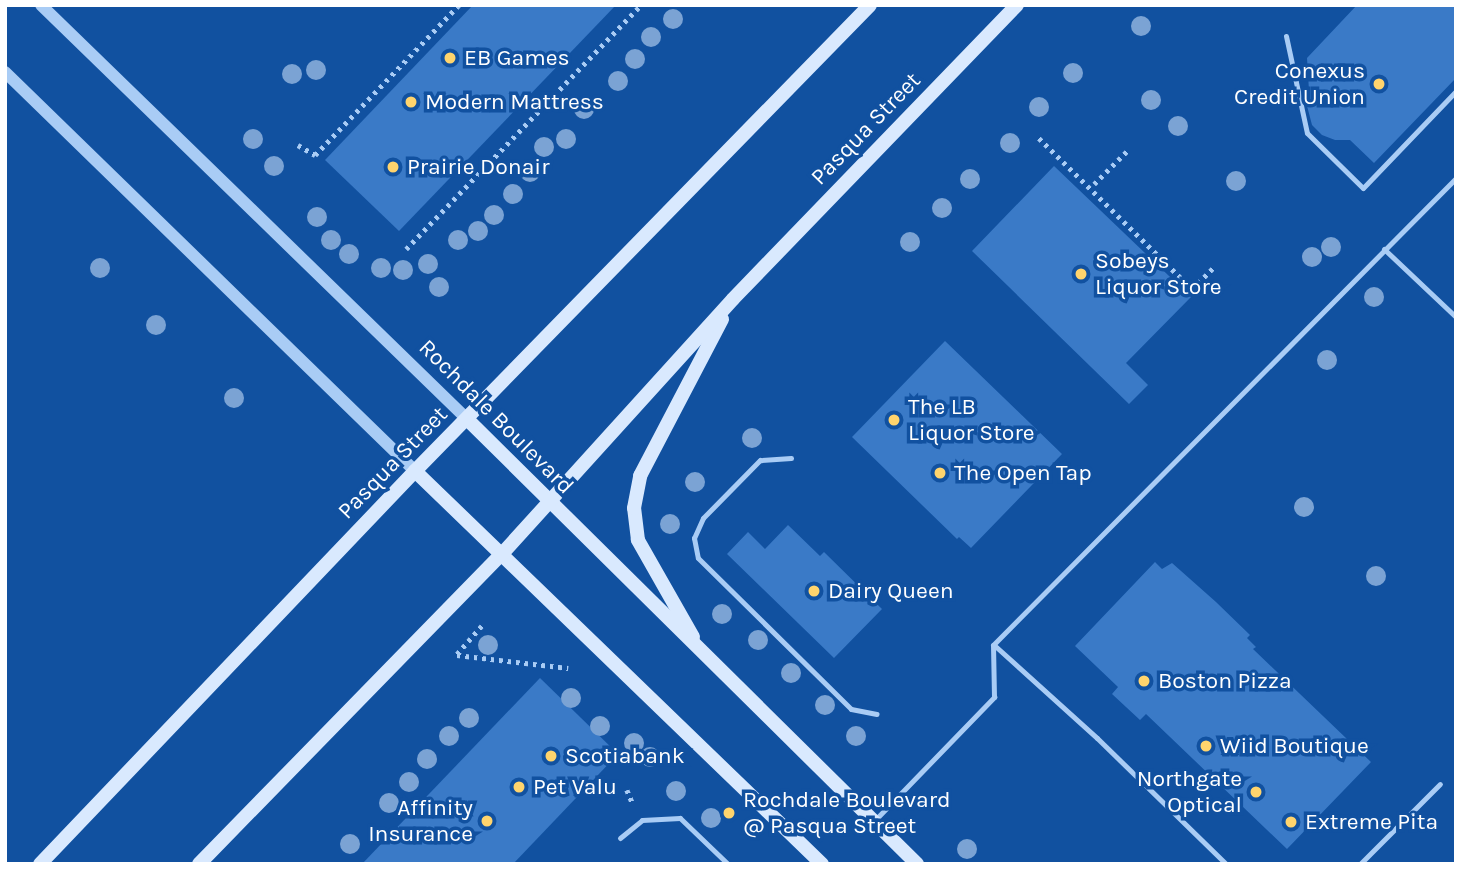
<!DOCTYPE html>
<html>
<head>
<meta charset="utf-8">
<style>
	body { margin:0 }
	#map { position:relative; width:1461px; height:869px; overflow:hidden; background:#1151a0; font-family:Karla,sans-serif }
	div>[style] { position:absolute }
	.building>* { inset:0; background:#3a7ac7 }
	.path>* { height:4.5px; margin-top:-2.25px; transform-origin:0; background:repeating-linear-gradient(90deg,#a9ccf5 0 3.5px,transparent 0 8.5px) }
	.service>* { height:5px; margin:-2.5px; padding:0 2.5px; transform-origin:2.5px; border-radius:2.5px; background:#a9ccf5 }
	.tertiary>* { height:12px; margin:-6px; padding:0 6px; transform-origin:6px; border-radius:6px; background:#a9ccf5 }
	.secondary>* { height:14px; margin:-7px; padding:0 7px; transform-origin:7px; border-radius:7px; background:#d9e9fe }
	.trees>* { width:20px; height:20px; margin:-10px; border-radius:50%; background:#7ba3d4 }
	.dots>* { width:19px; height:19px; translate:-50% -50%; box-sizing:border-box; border:4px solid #1151a0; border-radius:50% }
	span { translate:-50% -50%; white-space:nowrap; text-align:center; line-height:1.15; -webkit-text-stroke:7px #1151a0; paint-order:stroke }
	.poi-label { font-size:23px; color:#fff }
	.left { translate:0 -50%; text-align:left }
	.right { translate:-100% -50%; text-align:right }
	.street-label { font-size:23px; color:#fff }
	.frame { position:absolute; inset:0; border:7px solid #fff; pointer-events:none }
</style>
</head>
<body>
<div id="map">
	<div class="building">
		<i style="clip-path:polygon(473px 5px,616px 5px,399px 231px,325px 160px)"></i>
		<i style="clip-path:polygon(1357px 5px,1456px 5px,1456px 78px,1374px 163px,1350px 140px,1335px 140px,1322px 135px,1312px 125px,1306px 102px,1309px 91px,1307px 58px)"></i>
		<i style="clip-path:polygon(1054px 166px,1191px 297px,1126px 363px,1148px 385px,1129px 404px,972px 251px)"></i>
		<i style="clip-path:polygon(945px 341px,1062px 454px,971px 548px,959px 537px,957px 539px,852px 437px)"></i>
		<i style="clip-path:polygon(788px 525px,820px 556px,824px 552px,882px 609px,834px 658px,727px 554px,748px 532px,765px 549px)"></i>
		<i style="clip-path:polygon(1155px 562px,1162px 569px,1172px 563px,1216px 602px,1250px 635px,1247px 638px,1256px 647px,1253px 649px,1371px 762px,1287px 849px,1146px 714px,1140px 720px,1112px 694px,1118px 687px,1075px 646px)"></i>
		<i style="clip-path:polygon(540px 678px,618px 754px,513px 864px,362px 864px)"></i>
	</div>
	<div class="path">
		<i style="left:1039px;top:138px;width:215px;rotate:44.6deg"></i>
		<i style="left:1192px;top:289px;width:31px;rotate:-45deg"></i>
		<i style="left:298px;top:145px;width:20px;rotate:30deg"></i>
		<i style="left:315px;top:155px;width:208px;rotate:-46.2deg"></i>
		<i style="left:1094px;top:184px;width:47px;rotate:-45deg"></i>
		<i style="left:406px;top:249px;width:339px;rotate:-46.1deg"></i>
		<i style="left:482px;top:626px;width:38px;rotate:131deg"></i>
		<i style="left:457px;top:655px;width:112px;rotate:6.7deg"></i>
		<i style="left:627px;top:790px;width:13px;rotate:67deg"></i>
	</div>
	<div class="service">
		<i style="left:1286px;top:36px;width:99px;rotate:77.8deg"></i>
		<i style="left:1307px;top:133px;width:78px;rotate:44.5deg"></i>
		<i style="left:1363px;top:188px;width:134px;rotate:-46.2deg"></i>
		<i style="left:1384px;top:249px;width:99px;rotate:43.4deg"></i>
		<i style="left:791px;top:458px;width:31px;rotate:176deg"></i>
		<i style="left:760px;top:460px;width:81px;rotate:134.5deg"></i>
		<i style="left:703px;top:518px;width:22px;rotate:114deg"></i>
		<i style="left:694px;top:538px;width:20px;rotate:79deg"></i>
		<i style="left:698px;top:558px;width:215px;rotate:44.6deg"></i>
		<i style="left:851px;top:709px;width:26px;rotate:11deg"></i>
		<i style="left:994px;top:645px;width:139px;rotate:42.1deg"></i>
		<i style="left:1097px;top:738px;width:180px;rotate:44.3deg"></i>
		<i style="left:874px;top:821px;width:173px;rotate:-45.9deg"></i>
		<i style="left:994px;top:697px;width:52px;rotate:-91.1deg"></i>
		<i style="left:993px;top:645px;width:658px;rotate:-45.25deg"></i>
		<i style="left:620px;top:838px;width:28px;rotate:-39deg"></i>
		<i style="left:642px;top:820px;width:38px;rotate:-3deg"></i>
		<i style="left:680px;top:818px;width:66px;rotate:43.8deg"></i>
		<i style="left:1360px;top:864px;width:113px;rotate:-45deg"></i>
	</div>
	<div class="tertiary">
		<i style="left:41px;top:5px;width:594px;rotate:44.18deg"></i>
		<i style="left:5px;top:72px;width:572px;rotate:44.22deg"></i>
	</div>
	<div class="secondary">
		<i style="left:467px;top:419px;width:633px;rotate:44.68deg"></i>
		<i style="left:415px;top:471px;width:566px;rotate:44deg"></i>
		<i style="left:693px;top:637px;width:112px;rotate:-119.6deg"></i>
		<i style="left:638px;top:540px;width:32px;rotate:-97deg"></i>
		<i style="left:634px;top:508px;width:33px;rotate:-79deg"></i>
		<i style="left:640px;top:476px;width:177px;rotate:-62.4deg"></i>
		<i style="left:40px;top:864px;width:543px;rotate:-46.34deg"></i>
		<i style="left:415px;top:471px;width:651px;rotate:-45.68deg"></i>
		<i style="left:199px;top:864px;width:432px;rotate:-45.7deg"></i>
		<i style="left:501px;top:555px;width:345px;rotate:-47.8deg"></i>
		<i style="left:733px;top:299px;width:409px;rotate:-46deg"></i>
	</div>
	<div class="trees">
		<i style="left:673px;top:19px"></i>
		<i style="left:1141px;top:26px"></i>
		<i style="left:651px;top:37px"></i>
		<i style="left:635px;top:59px"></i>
		<i style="left:316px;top:70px"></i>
		<i style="left:1073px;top:73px"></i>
		<i style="left:292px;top:74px"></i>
		<i style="left:618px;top:81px"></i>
		<i style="left:1151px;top:100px"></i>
		<i style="left:1039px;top:107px"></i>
		<i style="left:584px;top:109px"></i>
		<i style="left:1178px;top:126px"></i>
		<i style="left:253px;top:139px"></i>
		<i style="left:566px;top:139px"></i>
		<i style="left:1010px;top:143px"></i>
		<i style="left:544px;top:147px"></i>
		<i style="left:274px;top:166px"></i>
		<i style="left:530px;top:172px"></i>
		<i style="left:970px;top:179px"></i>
		<i style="left:1236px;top:181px"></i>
		<i style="left:513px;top:194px"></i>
		<i style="left:942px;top:208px"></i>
		<i style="left:494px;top:215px"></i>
		<i style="left:317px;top:217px"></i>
		<i style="left:478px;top:231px"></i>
		<i style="left:331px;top:240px"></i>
		<i style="left:458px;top:240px"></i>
		<i style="left:910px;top:242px"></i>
		<i style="left:1331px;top:247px"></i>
		<i style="left:349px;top:254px"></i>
		<i style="left:1312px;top:257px"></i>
		<i style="left:428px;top:264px"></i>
		<i style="left:100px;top:268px"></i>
		<i style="left:381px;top:268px"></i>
		<i style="left:403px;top:270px"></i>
		<i style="left:439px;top:287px"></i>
		<i style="left:1374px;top:297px"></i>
		<i style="left:156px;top:325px"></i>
		<i style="left:1327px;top:360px"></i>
		<i style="left:234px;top:398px"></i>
		<i style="left:752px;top:438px"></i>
		<i style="left:695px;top:482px"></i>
		<i style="left:1304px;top:507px"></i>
		<i style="left:670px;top:524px"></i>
		<i style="left:1376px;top:576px"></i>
		<i style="left:722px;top:614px"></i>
		<i style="left:758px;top:640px"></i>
		<i style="left:488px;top:645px"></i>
		<i style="left:791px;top:673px"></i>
		<i style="left:571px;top:698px"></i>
		<i style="left:825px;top:705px"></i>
		<i style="left:469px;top:718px"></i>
		<i style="left:600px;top:726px"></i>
		<i style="left:449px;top:736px"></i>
		<i style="left:856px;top:736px"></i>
		<i style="left:634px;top:743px"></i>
		<i style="left:650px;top:757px"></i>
		<i style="left:427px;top:759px"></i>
		<i style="left:409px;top:782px"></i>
		<i style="left:676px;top:791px"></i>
		<i style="left:389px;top:803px"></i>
		<i style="left:711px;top:818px"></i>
		<i style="left:350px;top:844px"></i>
		<i style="left:967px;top:849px"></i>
	</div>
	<div class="dots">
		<i style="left:450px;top:58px;background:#ffd46d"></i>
		<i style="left:1379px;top:84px;background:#ffd46d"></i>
		<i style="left:411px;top:102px;background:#ffd46d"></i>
		<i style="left:393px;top:167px;background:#ffd46d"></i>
		<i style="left:1081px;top:274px;background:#ffd46d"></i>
		<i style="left:894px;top:420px;background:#ffd46d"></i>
		<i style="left:940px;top:473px;background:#ffd46d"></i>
		<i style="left:814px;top:591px;background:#ffd46d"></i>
		<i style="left:1144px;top:681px;background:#ffd46d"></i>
		<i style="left:1206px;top:746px;background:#ffd46d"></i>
		<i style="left:551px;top:756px;background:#ffd46d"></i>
		<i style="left:519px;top:787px;background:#ffd46d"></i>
		<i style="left:1256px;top:792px;background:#ffd46d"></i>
		<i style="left:729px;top:813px;background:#ffd46d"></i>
		<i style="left:487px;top:821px;background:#ffd46d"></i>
		<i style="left:1291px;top:822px;background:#ffd46d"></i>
	</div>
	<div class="poi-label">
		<span class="left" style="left:464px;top:58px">EB Games</span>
		<span class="right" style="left:1365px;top:84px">Conexus<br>Credit Union</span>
		<span class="left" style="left:425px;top:102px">Modern Mattress</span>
		<span class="left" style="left:407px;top:167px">Prairie Donair</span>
		<span class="left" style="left:1095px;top:274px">Sobeys<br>Liquor Store</span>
		<span class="left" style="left:908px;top:420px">The LB<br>Liquor Store</span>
		<span class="left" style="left:954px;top:473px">The Open Tap</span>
		<span class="left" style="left:828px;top:591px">Dairy Queen</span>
		<span class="left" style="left:1158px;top:681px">Boston Pizza</span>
		<span class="left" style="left:1220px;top:746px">Wiid Boutique</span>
		<span class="left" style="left:565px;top:756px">Scotiabank</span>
		<span class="right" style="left:1242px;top:792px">Northgate<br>Optical</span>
		<span class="left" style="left:533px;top:787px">Pet Valu</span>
		<span class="left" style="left:743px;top:813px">Rochdale Boulevard<br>@ Pasqua Street</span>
		<span class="right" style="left:473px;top:821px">Affinity<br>Insurance</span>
		<span class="left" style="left:1305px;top:822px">Extreme Pita</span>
	</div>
	<div class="street-label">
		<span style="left:866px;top:129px;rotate:-46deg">Pasqua Street</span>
		<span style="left:496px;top:417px;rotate:45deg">Rochdale Boulevard</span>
		<span style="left:393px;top:463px;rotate:-46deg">Pasqua Street</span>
	</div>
	<div class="frame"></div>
</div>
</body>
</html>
